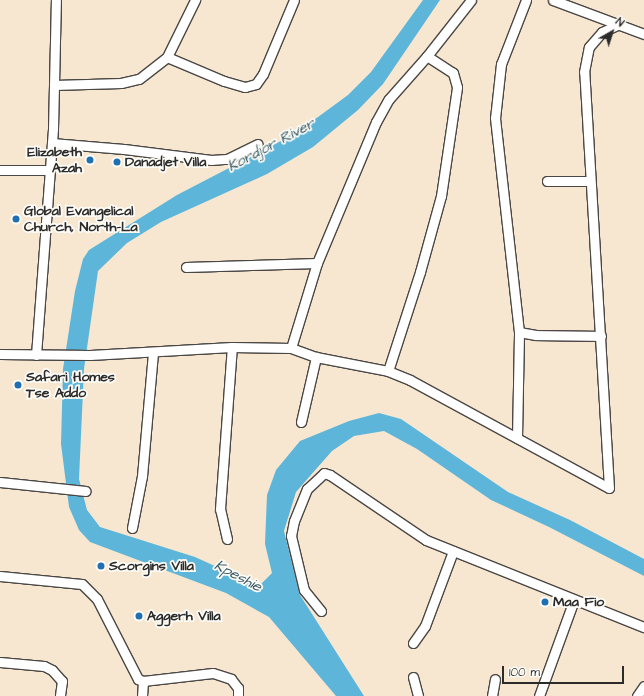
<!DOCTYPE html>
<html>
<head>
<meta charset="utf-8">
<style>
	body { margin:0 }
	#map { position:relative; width:644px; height:696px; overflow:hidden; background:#f7e7d1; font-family:"Architects Daughter",sans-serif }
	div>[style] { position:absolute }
	.water>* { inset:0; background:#5db6da }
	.roads { filter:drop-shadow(1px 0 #4a4744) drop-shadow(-1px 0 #4a4744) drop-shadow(0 1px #4a4744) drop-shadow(0 -1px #4a4744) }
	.minor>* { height:9px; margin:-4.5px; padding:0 4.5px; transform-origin:4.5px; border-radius:4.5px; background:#fff }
	.dots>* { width:11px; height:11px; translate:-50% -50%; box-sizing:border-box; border:2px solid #fdfcf7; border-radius:50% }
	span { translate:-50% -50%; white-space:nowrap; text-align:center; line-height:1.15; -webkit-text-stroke:3.5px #fdfcf7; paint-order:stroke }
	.poi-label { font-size:14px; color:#2b2b2b; font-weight:700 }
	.right { translate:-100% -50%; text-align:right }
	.left { translate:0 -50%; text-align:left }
	.water-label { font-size:15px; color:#3c5c68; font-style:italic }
	.north { position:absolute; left:592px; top:12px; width:40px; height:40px; -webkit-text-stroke:3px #fdfcf7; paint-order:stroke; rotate:39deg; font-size:11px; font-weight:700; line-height:16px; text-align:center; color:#2b2b2b }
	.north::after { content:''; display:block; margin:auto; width:14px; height:18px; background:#2b2b2b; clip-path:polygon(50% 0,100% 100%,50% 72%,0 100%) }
	.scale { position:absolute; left:502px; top:666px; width:122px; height:18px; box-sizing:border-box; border:2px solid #2b2b2b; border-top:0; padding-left:5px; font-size:12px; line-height:14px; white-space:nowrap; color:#2b2b2b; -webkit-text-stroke:3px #fdfcf7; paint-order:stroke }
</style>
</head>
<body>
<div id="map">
	<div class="water">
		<i style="clip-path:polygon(423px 0,440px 0,383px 84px,358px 110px,313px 147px,267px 174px,161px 222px,127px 243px,98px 271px,84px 369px,79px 479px,87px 510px,100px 527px,195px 557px,259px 586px,272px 573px,265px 544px,267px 495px,276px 470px,300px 441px,349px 421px,379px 413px,401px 419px,508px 492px,570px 520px,644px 559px,644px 576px,549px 527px,491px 500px,417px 449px,384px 431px,354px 436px,332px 451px,296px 492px,284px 531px,300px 595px,364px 696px,336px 696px,269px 617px,226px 593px,90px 542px,79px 530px,69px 507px,61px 444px,63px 369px,75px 291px,83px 259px,89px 250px,177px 195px,279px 142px,318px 117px,348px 95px,371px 72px)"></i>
	</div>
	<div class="roads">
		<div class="minor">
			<i style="left:526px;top:0;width:69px;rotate:111.3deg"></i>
			<i style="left:501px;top:64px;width:54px;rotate:96.3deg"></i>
			<i style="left:495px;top:118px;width:215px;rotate:83.6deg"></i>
			<i style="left:519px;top:332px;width:17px;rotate:10deg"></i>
			<i style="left:536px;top:335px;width:65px;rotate:0.9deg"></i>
			<i style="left:553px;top:0;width:97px;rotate:20.5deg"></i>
			<i style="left:167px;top:57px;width:62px;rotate:22.8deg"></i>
			<i style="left:224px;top:81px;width:22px;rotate:16deg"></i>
			<i style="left:245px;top:87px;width:11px;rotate:-15deg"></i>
			<i style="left:256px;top:84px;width:12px;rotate:-55deg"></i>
			<i style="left:263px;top:74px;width:80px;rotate:-67.3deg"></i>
			<i style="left:54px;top:85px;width:67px;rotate:-1.7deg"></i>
			<i style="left:121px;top:83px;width:18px;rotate:-13deg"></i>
			<i style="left:139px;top:79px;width:36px;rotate:-38deg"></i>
			<i style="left:167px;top:57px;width:64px;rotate:-63.8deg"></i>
			<i style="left:52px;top:143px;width:72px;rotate:4.8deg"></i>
			<i style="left:124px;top:149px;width:88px;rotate:7.2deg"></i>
			<i style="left:211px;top:160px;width:16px;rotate:-4deg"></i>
			<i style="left:227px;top:159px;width:34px;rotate:-26deg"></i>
			<i style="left:0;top:170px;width:50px"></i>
			<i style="left:547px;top:181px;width:43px"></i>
			<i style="left:186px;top:267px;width:131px;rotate:-1.7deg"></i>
			<i style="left:291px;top:348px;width:89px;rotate:-73deg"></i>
			<i style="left:317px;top:263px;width:153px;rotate:-67.3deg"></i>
			<i style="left:376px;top:122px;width:26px;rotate:-61deg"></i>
			<i style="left:389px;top:99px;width:57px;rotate:-48.5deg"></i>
			<i style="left:427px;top:56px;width:71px;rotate:-51.8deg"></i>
			<i style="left:0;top:354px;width:90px;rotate:0.6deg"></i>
			<i style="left:90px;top:355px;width:142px;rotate:-3.2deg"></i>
			<i style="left:232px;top:347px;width:59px;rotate:1deg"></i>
			<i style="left:291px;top:348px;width:27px;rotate:20deg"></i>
			<i style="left:316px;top:357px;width:73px;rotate:11deg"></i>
			<i style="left:388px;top:371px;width:24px;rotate:22deg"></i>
			<i style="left:410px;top:380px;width:226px;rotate:28.5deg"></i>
			<i style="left:36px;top:355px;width:227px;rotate:-85.7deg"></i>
			<i style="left:53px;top:129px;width:129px;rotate:-88.7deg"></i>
			<i style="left:388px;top:371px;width:104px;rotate:-72.1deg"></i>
			<i style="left:420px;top:272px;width:79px;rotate:-74.6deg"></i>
			<i style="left:441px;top:196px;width:110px;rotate:-81.6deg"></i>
			<i style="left:457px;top:87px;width:15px;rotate:-106deg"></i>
			<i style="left:453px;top:73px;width:31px;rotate:-147deg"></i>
			<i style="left:301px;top:422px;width:67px;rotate:-77deg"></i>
			<i style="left:517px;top:438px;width:106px;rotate:-88.9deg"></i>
			<i style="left:0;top:482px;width:86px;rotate:6deg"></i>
			<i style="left:609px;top:488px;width:417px;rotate:-93.4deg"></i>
			<i style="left:584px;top:72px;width:25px;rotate:-79deg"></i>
			<i style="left:589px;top:47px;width:20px;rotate:-49deg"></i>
			<i style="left:602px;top:32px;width:17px;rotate:-25deg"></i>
			<i style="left:132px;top:528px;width:53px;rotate:-79.1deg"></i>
			<i style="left:142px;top:476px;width:123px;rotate:-84.9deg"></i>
			<i style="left:227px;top:539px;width:31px;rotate:-103deg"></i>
			<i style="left:220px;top:509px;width:162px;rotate:-85.8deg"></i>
			<i style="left:0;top:576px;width:82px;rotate:5.6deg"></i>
			<i style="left:82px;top:584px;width:21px;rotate:45deg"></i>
			<i style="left:97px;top:599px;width:90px;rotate:62.9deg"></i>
			<i style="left:138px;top:679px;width:5px;rotate:22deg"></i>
			<i style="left:143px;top:681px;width:70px;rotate:-6.5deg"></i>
			<i style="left:213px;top:673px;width:19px;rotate:18deg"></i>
			<i style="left:231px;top:679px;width:11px;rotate:52deg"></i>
			<i style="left:238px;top:688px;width:8px;rotate:90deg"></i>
			<i style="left:321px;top:611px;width:27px;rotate:-129deg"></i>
			<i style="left:304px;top:590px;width:56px;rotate:-103.5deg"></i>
			<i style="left:291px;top:536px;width:15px;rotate:-79deg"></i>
			<i style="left:294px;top:521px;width:35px;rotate:-68deg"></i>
			<i style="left:307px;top:489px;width:23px;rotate:-43deg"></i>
			<i style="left:324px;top:473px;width:6px;rotate:18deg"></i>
			<i style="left:330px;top:475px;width:116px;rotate:34.1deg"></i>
			<i style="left:426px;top:540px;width:235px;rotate:21.8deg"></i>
			<i style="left:413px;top:643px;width:21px;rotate:-55deg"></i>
			<i style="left:425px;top:626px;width:80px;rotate:-69.5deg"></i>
			<i style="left:0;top:662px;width:44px;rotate:5.2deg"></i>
			<i style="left:44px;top:666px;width:9px;rotate:27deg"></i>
			<i style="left:52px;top:670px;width:15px;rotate:48deg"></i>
			<i style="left:62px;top:681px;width:15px;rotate:98deg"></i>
			<i style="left:413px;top:677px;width:20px;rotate:75deg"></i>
			<i style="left:142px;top:696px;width:15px;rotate:-86deg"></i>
			<i style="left:492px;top:696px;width:17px;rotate:-80deg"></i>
			<i style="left:539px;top:696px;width:102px;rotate:-70deg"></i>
			<i style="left:637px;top:696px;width:12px;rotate:-55deg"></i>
		</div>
	</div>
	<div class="dots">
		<i style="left:90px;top:160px;background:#1f6fb2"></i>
		<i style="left:117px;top:162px;background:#1f6fb2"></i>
		<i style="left:16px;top:219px;background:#1f6fb2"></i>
		<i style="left:18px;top:385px;background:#1f6fb2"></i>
		<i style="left:101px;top:566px;background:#1f6fb2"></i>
		<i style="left:545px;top:602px;background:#1f6fb2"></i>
		<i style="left:139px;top:616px;background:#1f6fb2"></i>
	</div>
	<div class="poi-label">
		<span class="right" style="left:82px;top:160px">Elizabeth<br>Azah</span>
		<span class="left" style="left:125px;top:162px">Danadjet Villa</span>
		<span class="left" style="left:24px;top:219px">Global Evangelical<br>Church, North-La</span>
		<span class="left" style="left:26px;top:385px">Safari Homes<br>Tse Addo</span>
		<span class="left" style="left:109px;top:566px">Scorgins Villa</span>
		<span class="left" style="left:553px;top:602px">Maa Fio</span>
		<span class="left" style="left:147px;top:616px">Aggerh Villa</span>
	</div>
	<div class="water-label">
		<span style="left:271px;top:145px;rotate:-28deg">Kordjor River</span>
		<span style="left:238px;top:576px;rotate:28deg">Kpeshie</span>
	</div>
	<div class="north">N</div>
	<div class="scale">100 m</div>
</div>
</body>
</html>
